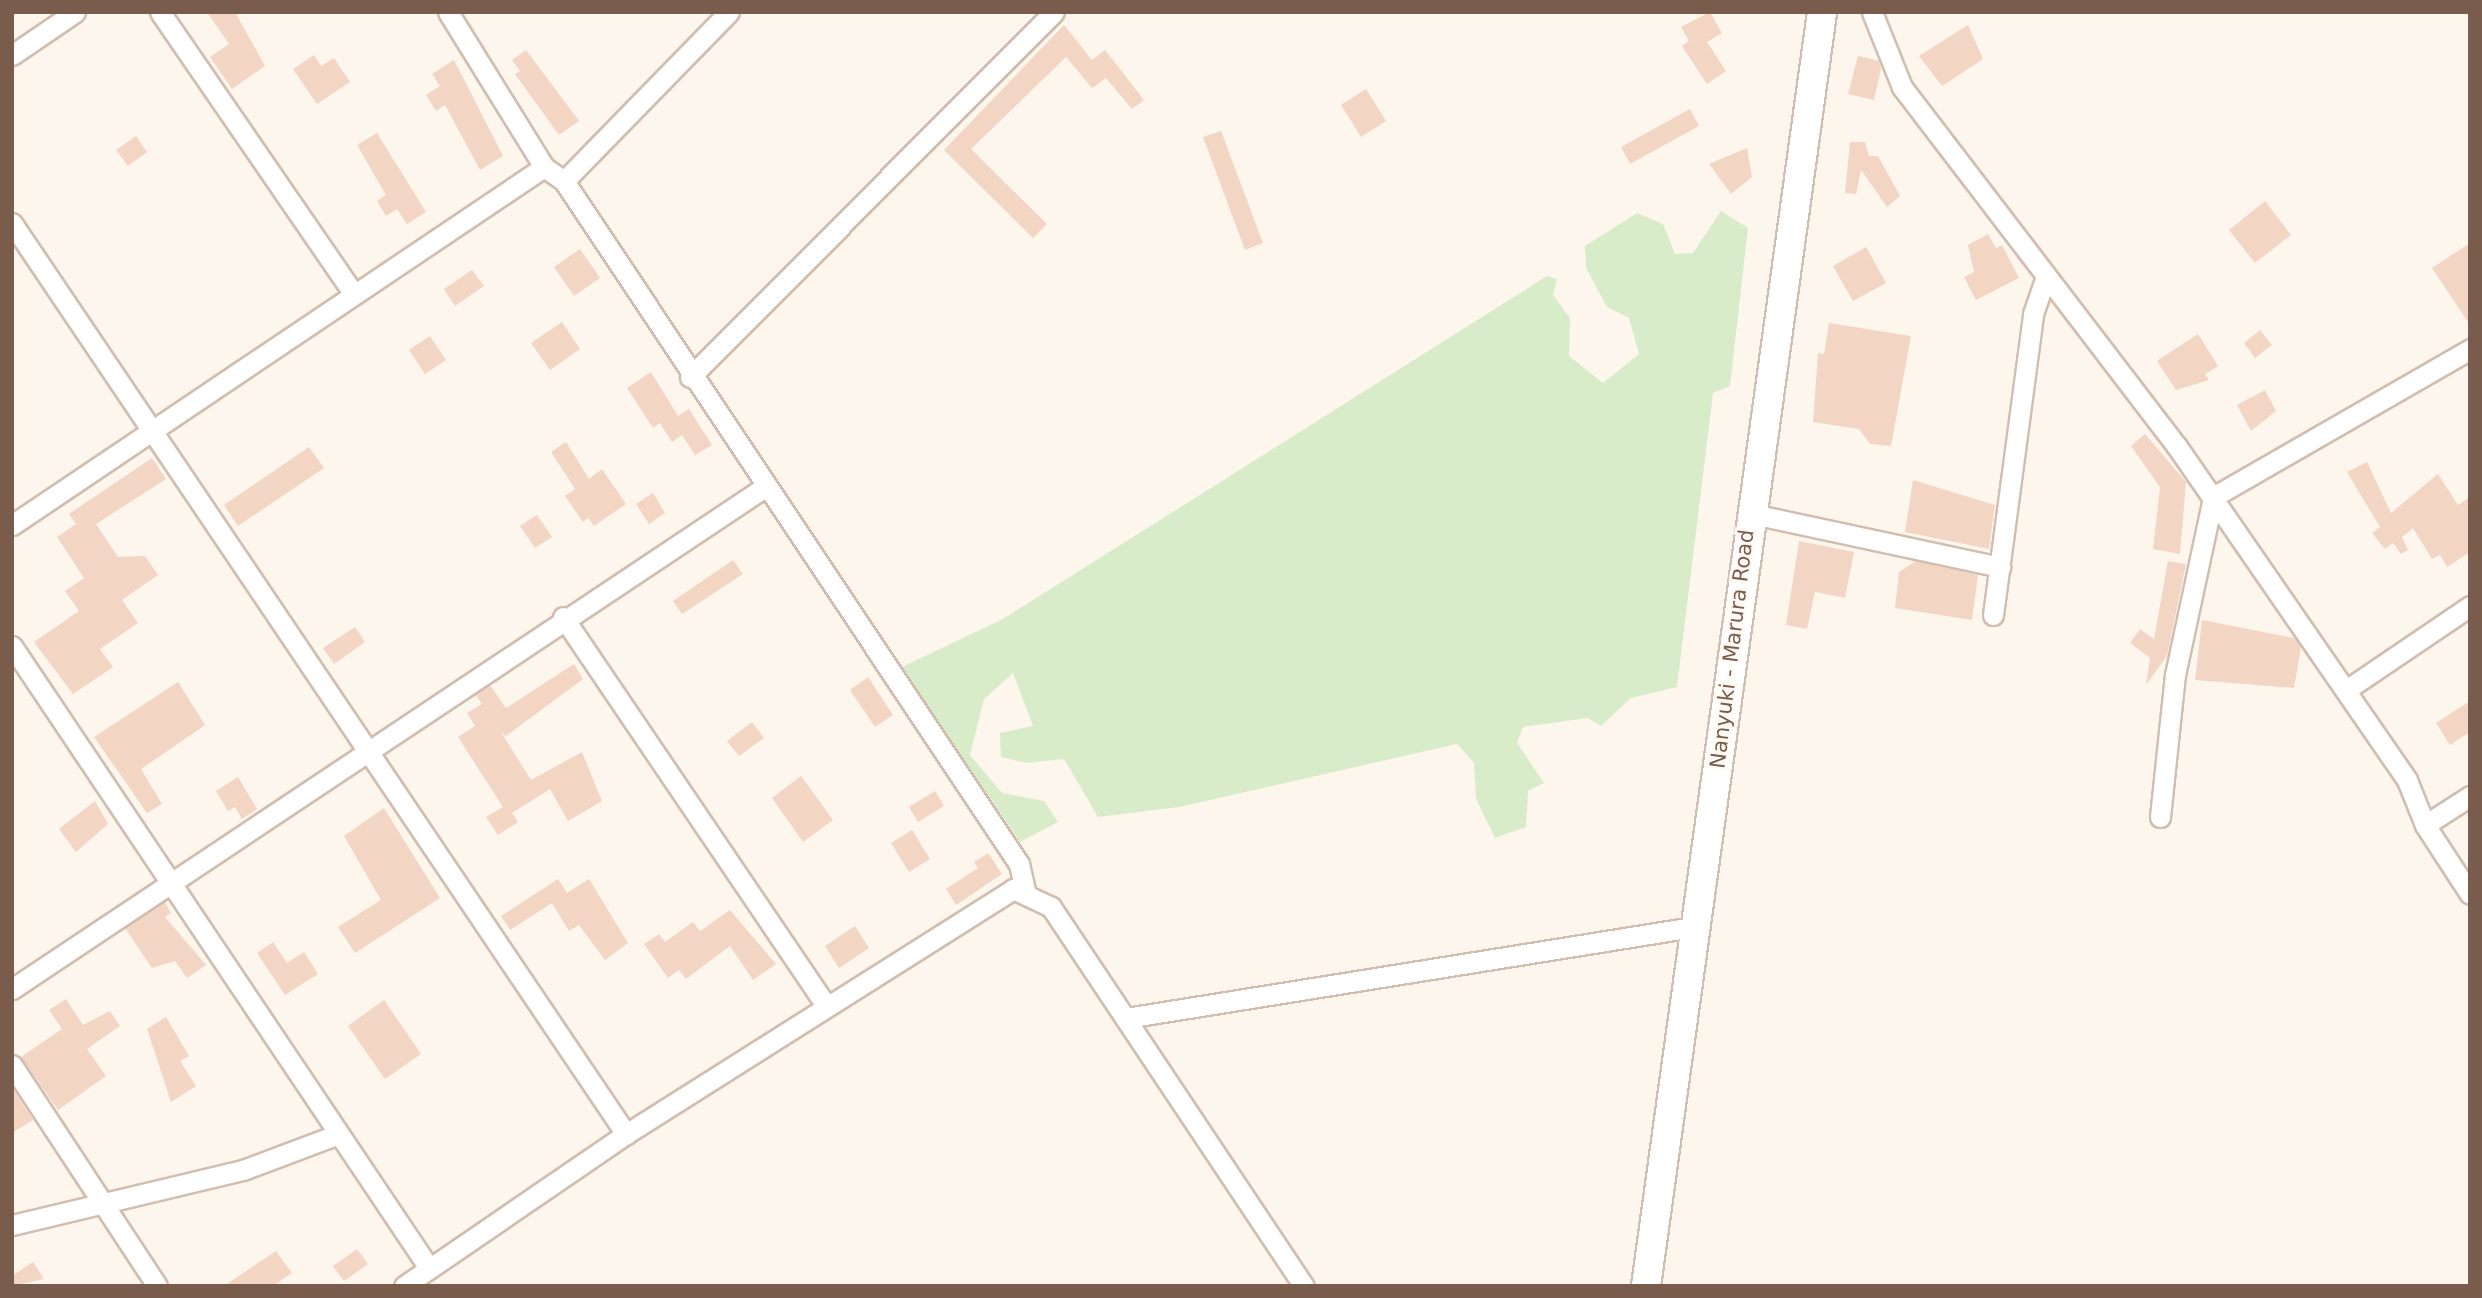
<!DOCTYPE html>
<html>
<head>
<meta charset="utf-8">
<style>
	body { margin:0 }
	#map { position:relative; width:2482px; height:1298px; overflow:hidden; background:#fdf6ec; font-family:"DejaVu Sans",sans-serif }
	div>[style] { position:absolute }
	.green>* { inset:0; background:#d8ecc9 }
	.building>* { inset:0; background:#f3d5c3 }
	.roads { filter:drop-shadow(2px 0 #d1beb0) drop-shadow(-2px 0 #d1beb0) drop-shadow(0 2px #d1beb0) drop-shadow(0 -2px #d1beb0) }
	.street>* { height:19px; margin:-9.5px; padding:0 9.5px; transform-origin:9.5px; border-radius:9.5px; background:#fff }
	.secondary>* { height:28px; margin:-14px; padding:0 14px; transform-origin:14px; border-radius:14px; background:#fff }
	span { translate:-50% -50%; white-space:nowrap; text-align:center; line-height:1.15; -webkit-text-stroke:6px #fffaf3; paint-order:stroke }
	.street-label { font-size:21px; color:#7a5c4d }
	.frame { position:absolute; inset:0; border:14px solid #7a5c4d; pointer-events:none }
</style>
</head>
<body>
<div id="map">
	<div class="green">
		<i style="clip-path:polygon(1721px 211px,1748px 228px,1730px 386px,1713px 393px,1677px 687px,1631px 698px,1601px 726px,1588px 718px,1523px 727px,1517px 743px,1544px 783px,1528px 791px,1526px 827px,1495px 838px,1476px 799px,1474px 763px,1457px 744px,1179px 807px,1098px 817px,1064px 759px,1026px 763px,1001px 757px,1000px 733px,1033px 726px,1013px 673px,984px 699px,970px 755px,1002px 793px,1044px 801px,1058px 822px,1020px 842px,902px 667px,1003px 619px,1547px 276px,1557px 279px,1553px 295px,1570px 318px,1569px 356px,1603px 383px,1639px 354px,1629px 318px,1607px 307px,1586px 268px,1585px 246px,1637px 213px,1663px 224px,1675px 254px,1693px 253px)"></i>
	</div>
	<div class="building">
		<i style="clip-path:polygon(207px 12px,235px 12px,265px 66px,232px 89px,210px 57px,229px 44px)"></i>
		<i style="clip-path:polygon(1710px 12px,1722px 33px,1707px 42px,1726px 71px,1707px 84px,1682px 46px,1689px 41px,1681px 27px)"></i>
		<i style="clip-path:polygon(1064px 25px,1092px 60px,1105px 50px,1144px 100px,1132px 109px,1106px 78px,1092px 88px,1066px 57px,971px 149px,1047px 224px,1033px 238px,944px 150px)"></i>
		<i style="clip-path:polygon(1968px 25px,1983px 59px,1942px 86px,1919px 56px)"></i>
		<i style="clip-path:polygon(526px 50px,579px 121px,559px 135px,515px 74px,520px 71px,512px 60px)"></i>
		<i style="clip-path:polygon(314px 55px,321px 66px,334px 58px,350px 82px,317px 104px,293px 69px)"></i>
		<i style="clip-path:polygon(1858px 56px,1879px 61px,1881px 69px,1874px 100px,1848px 94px)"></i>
		<i style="clip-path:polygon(454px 60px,503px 156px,480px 170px,445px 105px,436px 111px,426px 95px,440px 86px,432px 74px)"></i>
		<i style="clip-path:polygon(1366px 89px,1386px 121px,1361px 137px,1341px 105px)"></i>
		<i style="clip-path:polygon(1690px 109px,1699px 126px,1630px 164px,1621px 147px)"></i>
		<i style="clip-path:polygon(1221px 131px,1263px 243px,1245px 250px,1203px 137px)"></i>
		<i style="clip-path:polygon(377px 133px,426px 212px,407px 224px,397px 209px,386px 216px,377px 201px,386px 195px,357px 145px)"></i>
		<i style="clip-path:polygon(136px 136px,147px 152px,128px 166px,116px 150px)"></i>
		<i style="clip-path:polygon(1850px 142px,1865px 142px,1869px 156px,1878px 156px,1900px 196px,1887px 207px,1861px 170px,1856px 194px,1845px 193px)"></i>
		<i style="clip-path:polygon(1747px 148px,1752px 177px,1731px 194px,1709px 164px)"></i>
		<i style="clip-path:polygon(2265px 201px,2291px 235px,2255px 263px,2229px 230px)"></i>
		<i style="clip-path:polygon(1988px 234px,1996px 248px,2002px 245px,2019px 278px,1976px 300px,1964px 277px,1974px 272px,1968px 245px)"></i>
		<i style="clip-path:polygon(2470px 243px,2470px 325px,2432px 268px)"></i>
		<i style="clip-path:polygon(1866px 247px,1886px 283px,1853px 301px,1833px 266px)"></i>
		<i style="clip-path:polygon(580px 249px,600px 278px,574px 296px,554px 267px)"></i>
		<i style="clip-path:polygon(472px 270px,484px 286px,455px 306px,444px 289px)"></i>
		<i style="clip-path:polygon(562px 322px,580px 349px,550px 370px,531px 343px)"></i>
		<i style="clip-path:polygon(1829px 323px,1911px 336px,1891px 446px,1870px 444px,1859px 429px,1813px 422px,1818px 353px,1824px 354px)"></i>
		<i style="clip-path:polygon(2260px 330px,2272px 345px,2255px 358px,2244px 343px)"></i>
		<i style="clip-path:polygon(2198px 334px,2218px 366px,2205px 374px,2209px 380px,2176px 390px,2157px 361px)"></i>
		<i style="clip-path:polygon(430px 336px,446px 360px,425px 374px,409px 350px)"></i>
		<i style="clip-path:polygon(651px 372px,678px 416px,689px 409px,712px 445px,695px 455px,682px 435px,672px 442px,660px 423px,653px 428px,627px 388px)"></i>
		<i style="clip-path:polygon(2265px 390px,2276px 411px,2251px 431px,2237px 405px)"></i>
		<i style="clip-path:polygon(2145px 434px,2186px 482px,2180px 554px,2153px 549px,2160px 487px,2131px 446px)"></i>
		<i style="clip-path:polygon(566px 442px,589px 479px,602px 469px,626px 504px,594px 526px,588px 518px,583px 522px,565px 496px,575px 489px,551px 452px)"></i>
		<i style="clip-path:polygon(309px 447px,324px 468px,238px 526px,224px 505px)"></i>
		<i style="clip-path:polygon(152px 458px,166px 479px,96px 524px,118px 557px,145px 556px,158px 575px,122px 600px,138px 623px,100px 649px,113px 667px,73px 694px,34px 642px,79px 611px,65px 591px,84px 578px,57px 537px,76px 524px,69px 514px)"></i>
		<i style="clip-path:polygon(2367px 462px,2391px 513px,2438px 474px,2458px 505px,2470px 497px,2470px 552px,2447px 567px,2440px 555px,2432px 559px,2413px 528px,2402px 537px,2408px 550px,2401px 554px,2393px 543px,2385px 549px,2372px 533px,2380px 527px,2347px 472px)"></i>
		<i style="clip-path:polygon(1913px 480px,1995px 505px,1989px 549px,1905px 532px)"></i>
		<i style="clip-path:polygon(653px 493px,665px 513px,649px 524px,636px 504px)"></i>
		<i style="clip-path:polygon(537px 515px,552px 537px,535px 548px,520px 526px)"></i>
		<i style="clip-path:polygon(1799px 541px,1854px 552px,1845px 598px,1815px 592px,1807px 629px,1786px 625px)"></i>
		<i style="clip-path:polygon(733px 560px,743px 574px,682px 614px,673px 601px)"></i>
		<i style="clip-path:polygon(1916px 561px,1978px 575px,1972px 620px,1895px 608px,1899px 572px)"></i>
		<i style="clip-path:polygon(2168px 561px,2186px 564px,2167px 656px,2146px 685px,2150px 658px,2130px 643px,2140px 629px,2154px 639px)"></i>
		<i style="clip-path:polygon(2202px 620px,2294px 638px,2301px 647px,2294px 688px,2195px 680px)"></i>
		<i style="clip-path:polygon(355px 627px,365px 642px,334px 664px,323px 648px)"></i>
		<i style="clip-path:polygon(574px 664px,583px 679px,506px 736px,501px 732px,531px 780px,582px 752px,602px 801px,568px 821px,550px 789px,512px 813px,518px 822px,498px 835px,486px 817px,503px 807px,458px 737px,475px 726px,467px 713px,482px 704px,476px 695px,490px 685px,506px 708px)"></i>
		<i style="clip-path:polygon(868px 677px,893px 715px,875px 727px,850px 690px)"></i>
		<i style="clip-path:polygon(178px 682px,205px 725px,141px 769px,162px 804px,147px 813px,94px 737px)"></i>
		<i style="clip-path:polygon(2470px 701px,2470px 732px,2450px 745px,2436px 723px)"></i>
		<i style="clip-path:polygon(752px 722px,764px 738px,739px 756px,727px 741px)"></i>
		<i style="clip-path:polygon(801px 776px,833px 820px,803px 842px,772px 798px)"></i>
		<i style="clip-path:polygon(238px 777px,257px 809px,242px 819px,235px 807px,228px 811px,216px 791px)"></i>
		<i style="clip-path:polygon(935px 791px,944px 806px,918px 822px,909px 807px)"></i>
		<i style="clip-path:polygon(95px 801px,108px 824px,76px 852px,59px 829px)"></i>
		<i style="clip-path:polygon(384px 808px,440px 898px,355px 953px,338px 927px,381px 900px,344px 836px)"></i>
		<i style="clip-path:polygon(912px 830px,930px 859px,909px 872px,891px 843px)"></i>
		<i style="clip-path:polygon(988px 853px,1002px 874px,956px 905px,946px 889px,978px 868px,974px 862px)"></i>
		<i style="clip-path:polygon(558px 879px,567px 893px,589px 879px,628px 943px,605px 960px,579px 925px,569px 931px,552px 903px,510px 930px,501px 916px)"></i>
		<i style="clip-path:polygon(165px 902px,171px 913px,165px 917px,206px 965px,187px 978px,175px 961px,152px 968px,125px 928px)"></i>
		<i style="clip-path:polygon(730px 910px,776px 964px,753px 980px,730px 946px,686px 979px,679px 970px,668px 978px,644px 944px,659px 934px,665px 942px,693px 922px,700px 931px)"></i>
		<i style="clip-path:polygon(855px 926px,869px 948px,839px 968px,825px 946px)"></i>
		<i style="clip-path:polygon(273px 942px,287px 963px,304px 952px,318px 974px,285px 995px,257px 953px)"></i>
		<i style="clip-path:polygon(66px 999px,83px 1025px,110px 1011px,120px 1026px,87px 1049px,106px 1076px,58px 1110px,21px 1057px,62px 1029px,49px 1010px)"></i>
		<i style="clip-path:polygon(384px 1000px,421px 1054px,385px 1079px,348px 1026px)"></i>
		<i style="clip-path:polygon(166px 1017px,189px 1056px,180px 1061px,196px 1086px,171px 1102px,147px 1029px)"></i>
		<i style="clip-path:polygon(12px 1088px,33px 1120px,12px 1133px)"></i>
		<i style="clip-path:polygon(357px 1249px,368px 1264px,344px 1281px,333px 1266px)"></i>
		<i style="clip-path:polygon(276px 1251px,292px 1273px,273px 1286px,224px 1286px)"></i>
		<i style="clip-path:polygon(33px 1262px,44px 1279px,12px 1286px,12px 1276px)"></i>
	</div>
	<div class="roads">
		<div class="street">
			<i style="left:160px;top:12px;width:341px;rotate:55.5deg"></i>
			<i style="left:448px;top:12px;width:182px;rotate:58.2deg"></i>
			<i style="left:544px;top:167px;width:24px;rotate:35deg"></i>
			<i style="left:564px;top:181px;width:821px;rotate:56.33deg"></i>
			<i style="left:1019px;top:864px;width:28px;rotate:77deg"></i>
			<i style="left:1872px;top:12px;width:81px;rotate:68.2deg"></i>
			<i style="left:1902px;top:87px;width:451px;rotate:52.6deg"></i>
			<i style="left:2176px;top:445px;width:407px;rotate:55.4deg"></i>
			<i style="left:2407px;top:780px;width:48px;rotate:68.2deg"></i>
			<i style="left:2425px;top:825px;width:82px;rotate:56.9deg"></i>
			<i style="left:12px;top:55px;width:76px;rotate:-34.3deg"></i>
			<i style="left:564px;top:181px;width:236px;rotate:-45.7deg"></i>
			<i style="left:12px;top:223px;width:1099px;rotate:56.02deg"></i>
			<i style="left:690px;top:377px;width:515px;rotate:-45.08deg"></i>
			<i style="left:1748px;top:513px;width:258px;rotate:12.1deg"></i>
			<i style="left:12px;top:525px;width:641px;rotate:-33.94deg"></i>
			<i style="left:1993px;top:615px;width:304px;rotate:-82.4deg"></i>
			<i style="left:2033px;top:314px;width:39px;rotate:-71deg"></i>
			<i style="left:563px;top:617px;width:470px;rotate:55.9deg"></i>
			<i style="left:12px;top:646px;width:749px;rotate:56.16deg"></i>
			<i style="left:2346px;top:690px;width:150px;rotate:-34.1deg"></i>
			<i style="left:2160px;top:817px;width:143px;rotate:-84deg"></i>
			<i style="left:2175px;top:675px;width:182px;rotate:-77.9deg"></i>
			<i style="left:2213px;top:497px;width:297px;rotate:-29.9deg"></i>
			<i style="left:2425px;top:825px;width:54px;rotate:-32.8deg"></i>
			<i style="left:12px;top:989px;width:905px;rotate:-33.69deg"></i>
			<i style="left:1126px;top:1018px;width:580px;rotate:-9.12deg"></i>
			<i style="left:12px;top:1065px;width:264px;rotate:56.7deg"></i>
			<i style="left:12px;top:1225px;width:237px;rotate:-13.4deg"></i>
			<i style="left:243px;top:1170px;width:99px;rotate:-20.6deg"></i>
			<i style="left:404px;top:1286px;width:269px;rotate:-34.4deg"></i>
			<i style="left:626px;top:1134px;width:458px;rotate:-32.3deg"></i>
			<i style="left:1013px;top:889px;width:42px;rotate:25.3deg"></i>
			<i style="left:1051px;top:907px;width:456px;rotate:56.3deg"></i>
		</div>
		<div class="secondary">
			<i style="left:1646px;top:1286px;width:1286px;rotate:-82.13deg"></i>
		</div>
	</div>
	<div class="street-label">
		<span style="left:1732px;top:649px;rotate:-83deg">Nanyuki - Marura Road</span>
	</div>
	<div class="frame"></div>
</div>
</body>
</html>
